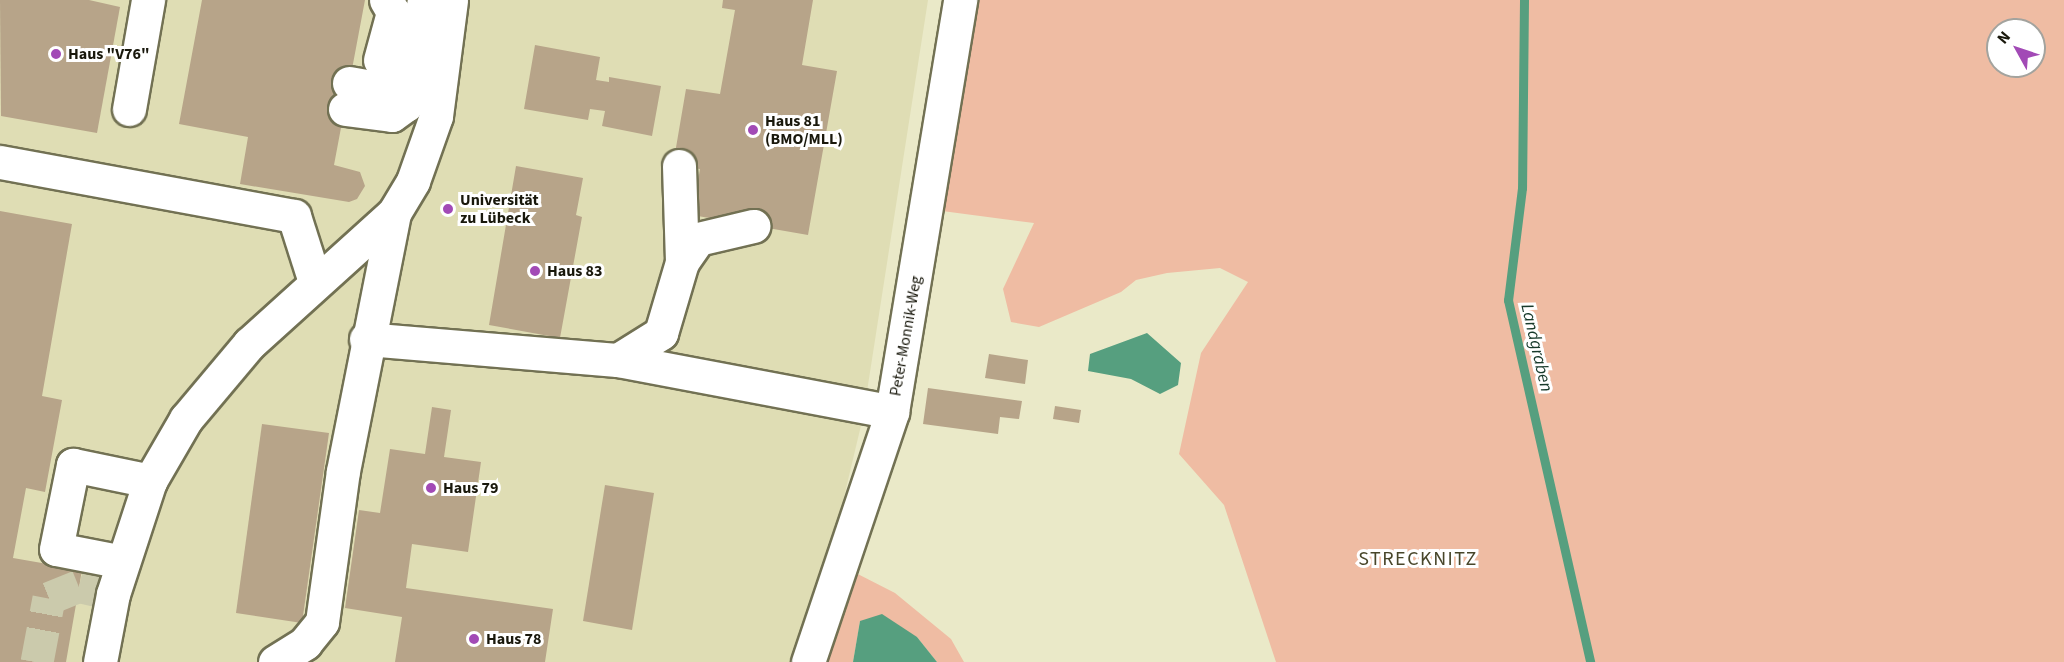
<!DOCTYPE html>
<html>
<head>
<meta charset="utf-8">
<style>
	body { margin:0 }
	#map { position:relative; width:2064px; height:662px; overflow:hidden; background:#eae9c8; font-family:"Source Sans 3",sans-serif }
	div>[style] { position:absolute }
	.built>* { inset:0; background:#dfddb4 }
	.green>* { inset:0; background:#efbca3 }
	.water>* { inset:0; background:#569f7f }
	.stream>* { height:9px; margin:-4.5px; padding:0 4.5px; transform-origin:4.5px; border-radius:4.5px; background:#569f7f }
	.building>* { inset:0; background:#b7a489 }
	.minor-tunnel>* { height:33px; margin-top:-16.5px; transform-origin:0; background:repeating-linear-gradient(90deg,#cbcaac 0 33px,transparent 0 49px) }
	.roads { filter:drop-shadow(2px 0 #727153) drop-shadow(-2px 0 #727153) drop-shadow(0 2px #727153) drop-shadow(0 -2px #727153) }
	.minor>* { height:33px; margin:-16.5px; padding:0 16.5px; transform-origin:16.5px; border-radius:16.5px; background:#fff }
	.dots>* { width:16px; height:16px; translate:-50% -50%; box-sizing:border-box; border:3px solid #fff; border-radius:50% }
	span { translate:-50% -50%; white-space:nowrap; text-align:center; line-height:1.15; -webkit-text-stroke:6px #fff; paint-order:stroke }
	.poi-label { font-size:16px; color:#19180c; font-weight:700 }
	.left { translate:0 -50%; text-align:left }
	.street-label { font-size:16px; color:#19180c }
	.water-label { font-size:18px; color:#183a2b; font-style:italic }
	.quarter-label { font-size:20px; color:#48462a; letter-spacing:1.5px }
	.north { position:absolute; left:1986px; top:18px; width:60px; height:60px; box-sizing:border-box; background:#fff; border:2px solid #a3a39e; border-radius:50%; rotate:310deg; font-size:16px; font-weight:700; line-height:24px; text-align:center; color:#19180c }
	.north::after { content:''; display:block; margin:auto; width:21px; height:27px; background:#a24ab6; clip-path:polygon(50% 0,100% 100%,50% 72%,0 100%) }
</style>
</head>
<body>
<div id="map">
	<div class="built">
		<i style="clip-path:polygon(0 0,928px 0,863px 417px,811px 636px,792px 662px,0 662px)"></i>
	</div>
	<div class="green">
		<i style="clip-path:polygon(evenodd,960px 0,2064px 0,2064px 662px,1276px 662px,1224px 505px,1179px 454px,1201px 353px,1248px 282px,1220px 268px,1167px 273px,1136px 280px,1121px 292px,1039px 327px,1011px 322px,1003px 289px,1034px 223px,927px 209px,960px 0,1998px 30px,2034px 30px,2034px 66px,1998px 66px,1998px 30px)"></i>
		<i style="clip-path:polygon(844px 567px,895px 593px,951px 639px,964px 662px,937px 662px,917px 637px,860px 621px,853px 662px,814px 662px)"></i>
	</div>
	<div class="water">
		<i style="clip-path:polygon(1147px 333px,1181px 363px,1178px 385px,1160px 394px,1131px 379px,1088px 371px,1090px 354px)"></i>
		<i style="clip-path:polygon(882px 614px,917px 637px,937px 662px,853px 662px,860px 621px)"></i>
	</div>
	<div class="stream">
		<i style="left:1524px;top:0;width:188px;rotate:90.6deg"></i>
		<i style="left:1522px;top:188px;width:113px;rotate:97.1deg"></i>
		<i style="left:1508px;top:300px;width:371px;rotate:77.2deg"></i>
	</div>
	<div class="building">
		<i style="clip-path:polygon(0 0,89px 0,120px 7px,97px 133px,1px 116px)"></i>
		<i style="clip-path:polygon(202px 0,365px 0,334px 165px,360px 172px,365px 186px,357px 199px,349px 202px,240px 184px,248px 137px,179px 124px)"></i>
		<i style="clip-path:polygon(723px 0,813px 0,802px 65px,837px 71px,808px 235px,692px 215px,700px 169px,673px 165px,686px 89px,720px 94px,735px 10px,722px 8px)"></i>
		<i style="clip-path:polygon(535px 45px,600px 57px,596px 80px,609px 82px,609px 77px,661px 86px,652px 136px,602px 126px,605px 111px,590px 109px,588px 120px,524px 109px)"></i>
		<i style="clip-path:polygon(516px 166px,583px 178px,576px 215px,582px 217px,560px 338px,489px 325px)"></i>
		<i style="clip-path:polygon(0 211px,72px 224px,42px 396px,62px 400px,45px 492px,26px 488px,13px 558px,82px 570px,66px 662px,0 662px)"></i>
		<i style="clip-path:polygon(989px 354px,1028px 360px,1025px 384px,985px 378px)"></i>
		<i style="clip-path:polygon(928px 388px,1022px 401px,1019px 419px,1000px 417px,998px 434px,923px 424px)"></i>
		<i style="clip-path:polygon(1055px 406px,1081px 410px,1079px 423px,1053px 419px)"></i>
		<i style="clip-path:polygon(432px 407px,451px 410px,444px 457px,481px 462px,468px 552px,412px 544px,406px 588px,553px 609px,545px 662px,395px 662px,402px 617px,345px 608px,359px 510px,380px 513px,390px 449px,425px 454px)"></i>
		<i style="clip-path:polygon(262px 424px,329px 433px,302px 623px,236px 613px)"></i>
		<i style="clip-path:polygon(605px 485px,654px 493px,632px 630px,583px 621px)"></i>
	</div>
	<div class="minor-tunnel">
		<i style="left:37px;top:662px;width:65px;rotate:-79.4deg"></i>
		<i style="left:49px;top:598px;width:32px;rotate:-22deg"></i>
		<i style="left:79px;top:586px;width:35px;rotate:13deg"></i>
	</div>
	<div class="roads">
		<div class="minor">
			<i style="left:380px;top:60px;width:50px;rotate:-74.8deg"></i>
			<i style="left:393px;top:12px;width:14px;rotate:-120deg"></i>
			<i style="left:349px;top:83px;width:29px;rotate:10deg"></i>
			<i style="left:378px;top:88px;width:24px;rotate:-42deg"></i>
			<i style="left:396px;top:72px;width:32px;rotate:-81deg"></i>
			<i style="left:129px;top:109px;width:111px;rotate:-80.1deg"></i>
			<i style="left:345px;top:109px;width:47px;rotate:7.3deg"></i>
			<i style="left:392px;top:115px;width:17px;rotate:-36deg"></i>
			<i style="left:406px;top:105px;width:107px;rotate:-80.3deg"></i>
			<i style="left:0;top:162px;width:299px;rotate:10.4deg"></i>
			<i style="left:294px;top:216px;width:69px;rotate:72.3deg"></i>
			<i style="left:679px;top:166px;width:96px;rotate:88.2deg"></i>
			<i style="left:366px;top:339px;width:253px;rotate:4.8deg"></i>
			<i style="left:618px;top:360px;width:279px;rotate:10.7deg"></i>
			<i style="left:618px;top:360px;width:51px;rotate:-32.1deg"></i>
			<i style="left:661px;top:333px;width:74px;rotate:-73.5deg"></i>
			<i style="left:682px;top:262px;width:28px;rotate:-55deg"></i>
			<i style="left:698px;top:239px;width:57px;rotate:-13.3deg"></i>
			<i style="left:123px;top:562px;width:68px;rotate:-169deg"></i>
			<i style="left:56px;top:549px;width:86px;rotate:-78.6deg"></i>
			<i style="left:73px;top:465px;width:79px;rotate:11.7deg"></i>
			<i style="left:100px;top:662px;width:69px;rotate:-79.2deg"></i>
			<i style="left:113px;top:594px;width:119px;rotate:-71.9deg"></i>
			<i style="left:150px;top:481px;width:72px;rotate:-59.9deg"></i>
			<i style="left:186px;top:419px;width:98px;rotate:-50deg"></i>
			<i style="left:249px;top:344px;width:195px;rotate:-42.1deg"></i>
			<i style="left:394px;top:213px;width:37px;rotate:-59deg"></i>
			<i style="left:413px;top:181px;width:69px;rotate:-70.5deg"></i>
			<i style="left:436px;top:116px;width:117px;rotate:-82.6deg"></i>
			<i style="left:275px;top:662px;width:36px;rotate:-32deg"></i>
			<i style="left:305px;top:643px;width:27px;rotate:-51deg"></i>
			<i style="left:322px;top:622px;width:152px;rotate:-82.1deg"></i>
			<i style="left:343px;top:471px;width:263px;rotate:-78.8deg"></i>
			<i style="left:808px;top:662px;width:264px;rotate:-71.4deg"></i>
			<i style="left:892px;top:412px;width:418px;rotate:-80.6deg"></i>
		</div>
	</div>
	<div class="dots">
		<i style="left:56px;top:54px;background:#a24ab6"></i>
		<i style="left:753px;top:130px;background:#a24ab6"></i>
		<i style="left:448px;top:209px;background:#a24ab6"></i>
		<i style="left:535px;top:271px;background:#a24ab6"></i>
		<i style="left:431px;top:488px;background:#a24ab6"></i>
		<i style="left:474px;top:639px;background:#a24ab6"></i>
	</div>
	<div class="poi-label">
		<span class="left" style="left:68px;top:54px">Haus "V76"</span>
		<span class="left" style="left:765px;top:130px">Haus 81<br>(BMO/MLL)</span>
		<span class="left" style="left:460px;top:209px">Universität<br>zu Lübeck</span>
		<span class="left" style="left:547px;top:271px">Haus 83</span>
		<span class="left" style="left:443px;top:488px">Haus 79</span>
		<span class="left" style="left:486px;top:639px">Haus 78</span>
	</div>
	<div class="street-label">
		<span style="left:906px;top:336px;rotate:-80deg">Peter-Monnik-Weg</span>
	</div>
	<div class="water-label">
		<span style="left:1536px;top:348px;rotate:77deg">Landgraben</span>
	</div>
	<div class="quarter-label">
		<span style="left:1418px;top:559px">STRECKNITZ</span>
	</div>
	<div class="north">N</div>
</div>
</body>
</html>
